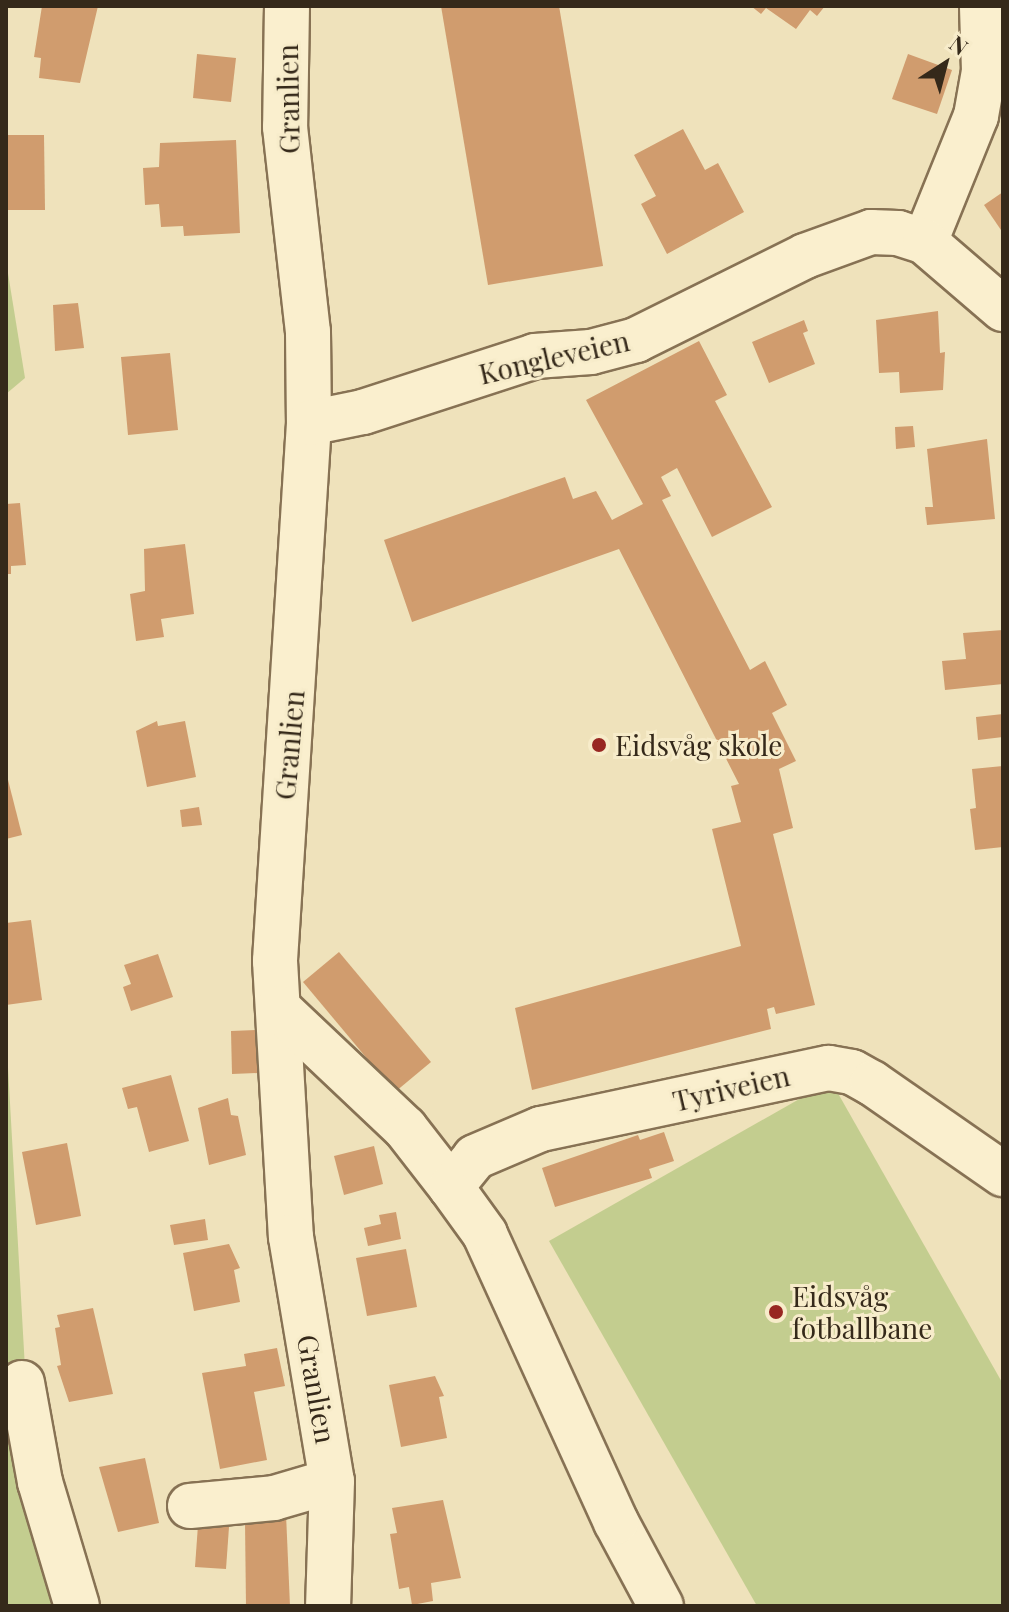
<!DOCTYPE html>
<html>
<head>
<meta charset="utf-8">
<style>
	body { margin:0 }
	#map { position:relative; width:1009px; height:1612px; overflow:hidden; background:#efe2bb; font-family:"Playfair Display",serif }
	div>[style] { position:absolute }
	.green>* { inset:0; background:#c3cd8f }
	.building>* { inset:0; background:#d09c6e }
	.roads { filter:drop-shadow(2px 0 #877254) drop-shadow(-2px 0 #877254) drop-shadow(0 2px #877254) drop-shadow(0 -2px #877254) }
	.minor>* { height:44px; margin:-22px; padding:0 22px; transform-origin:22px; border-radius:22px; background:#faefce }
	.dots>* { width:22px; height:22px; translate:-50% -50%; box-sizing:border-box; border:4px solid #f7ecca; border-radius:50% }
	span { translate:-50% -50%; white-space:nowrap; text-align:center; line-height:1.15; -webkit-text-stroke:6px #f7ecca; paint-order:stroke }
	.street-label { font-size:28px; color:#35291a }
	.poi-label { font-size:28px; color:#35291a }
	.left { translate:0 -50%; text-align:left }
	.frame { position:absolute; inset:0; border:8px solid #35291a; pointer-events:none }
	.north { position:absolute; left:905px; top:24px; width:80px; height:80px; -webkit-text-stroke:6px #f7ecca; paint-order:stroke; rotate:36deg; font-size:22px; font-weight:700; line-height:32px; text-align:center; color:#35291a }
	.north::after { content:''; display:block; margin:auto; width:28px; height:36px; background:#35291a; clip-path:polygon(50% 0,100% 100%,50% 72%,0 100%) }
</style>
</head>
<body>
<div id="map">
	<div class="green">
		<i style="clip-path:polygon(6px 261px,25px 378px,6px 394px)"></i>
		<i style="clip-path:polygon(6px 1032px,30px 1457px,81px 1606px,6px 1606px)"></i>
		<i style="clip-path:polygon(831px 1081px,1003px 1384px,1003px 1606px,757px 1606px,549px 1241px)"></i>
	</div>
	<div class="building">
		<i style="clip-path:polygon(42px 6px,98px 6px,80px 83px,39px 78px,41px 58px,34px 57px)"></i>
		<i style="clip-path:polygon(441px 6px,559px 6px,603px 266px,488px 285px)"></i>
		<i style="clip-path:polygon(751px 6px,825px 6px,817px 16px,810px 10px,796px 29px,766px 8px,761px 14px)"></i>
		<i style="clip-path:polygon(197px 54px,236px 58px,231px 102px,193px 98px)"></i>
		<i style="clip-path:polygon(908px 54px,952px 70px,937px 114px,892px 99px)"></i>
		<i style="clip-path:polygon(683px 129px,705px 170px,718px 163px,744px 212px,667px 254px,641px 204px,656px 196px,634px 155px)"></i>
		<i style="clip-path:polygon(6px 135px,44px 135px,45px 210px,6px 210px)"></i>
		<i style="clip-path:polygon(236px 140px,240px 233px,184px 236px,183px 226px,161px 227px,159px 204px,145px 205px,143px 168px,159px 167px,160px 143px)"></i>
		<i style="clip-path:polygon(1003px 192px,1003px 233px,984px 205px)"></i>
		<i style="clip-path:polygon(78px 303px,84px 348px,55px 351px,53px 305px)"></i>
		<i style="clip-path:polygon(938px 311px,940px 353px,945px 352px,943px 390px,900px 393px,899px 372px,879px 373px,876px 320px)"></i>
		<i style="clip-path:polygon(804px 320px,808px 331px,803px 333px,815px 364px,769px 383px,752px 342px)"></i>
		<i style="clip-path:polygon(699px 341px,727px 395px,715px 401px,772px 507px,712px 537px,677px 468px,661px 477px,671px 496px,662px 500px,750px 670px,765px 661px,787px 705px,772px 713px,796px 761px,779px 769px,793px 828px,773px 834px,815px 1005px,776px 1014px,774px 1007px,767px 1009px,771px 1029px,532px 1090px,515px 1008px,741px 946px,712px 829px,741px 822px,731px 786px,739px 784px,619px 549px,412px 622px,384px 540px,565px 477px,573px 499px,596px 491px,612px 520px,643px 504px,586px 400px)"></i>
		<i style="clip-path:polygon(170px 353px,178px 430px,128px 435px,121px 357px)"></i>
		<i style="clip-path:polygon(913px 426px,915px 447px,896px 449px,895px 427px)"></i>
		<i style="clip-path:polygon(987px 439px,995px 519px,927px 525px,925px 507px,933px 507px,927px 449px)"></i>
		<i style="clip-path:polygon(20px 503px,26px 565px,11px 566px,11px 574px,6px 574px,6px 504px)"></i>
		<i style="clip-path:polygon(185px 544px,194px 614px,161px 619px,164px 637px,136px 641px,130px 594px,145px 591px,144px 549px)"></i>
		<i style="clip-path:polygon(1003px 630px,1003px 684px,945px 690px,942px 661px,966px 659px,963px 633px)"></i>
		<i style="clip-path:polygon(1003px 714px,1003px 737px,978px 740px,976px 717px)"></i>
		<i style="clip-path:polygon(157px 721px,158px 726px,185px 721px,196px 777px,147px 787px,136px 731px)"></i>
		<i style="clip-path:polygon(1003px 766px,1003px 847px,975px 850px,970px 809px,976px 808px,972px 769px)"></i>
		<i style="clip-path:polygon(6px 772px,22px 835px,6px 839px)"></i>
		<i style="clip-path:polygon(199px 807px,202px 825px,182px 827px,180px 810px)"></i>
		<i style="clip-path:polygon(31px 920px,42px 1000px,6px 1005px,6px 923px)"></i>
		<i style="clip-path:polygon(339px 952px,431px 1062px,395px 1092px,303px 982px)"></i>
		<i style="clip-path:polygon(158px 954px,173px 997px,131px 1011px,123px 987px,131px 984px,124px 965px)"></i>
		<i style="clip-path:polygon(257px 1030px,258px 1073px,232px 1074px,231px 1031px)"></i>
		<i style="clip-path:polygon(171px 1075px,189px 1141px,149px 1152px,137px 1107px,128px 1109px,122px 1088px)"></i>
		<i style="clip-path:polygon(228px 1098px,231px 1115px,238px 1116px,246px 1155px,209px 1165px,198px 1108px)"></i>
		<i style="clip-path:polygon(664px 1132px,674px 1161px,649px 1169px,652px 1178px,555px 1207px,542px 1168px,638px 1135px,640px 1140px)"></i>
		<i style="clip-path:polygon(67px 1143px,81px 1216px,36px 1225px,22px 1152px)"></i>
		<i style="clip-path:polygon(374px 1146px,383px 1184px,344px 1195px,334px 1156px)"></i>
		<i style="clip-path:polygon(396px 1212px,401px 1239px,368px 1246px,364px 1228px,381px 1224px,379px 1215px)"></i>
		<i style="clip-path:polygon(205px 1219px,208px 1240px,174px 1245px,170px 1225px)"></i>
		<i style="clip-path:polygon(229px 1244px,240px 1268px,234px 1270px,240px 1302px,194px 1311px,183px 1253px)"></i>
		<i style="clip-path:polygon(406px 1249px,417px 1307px,367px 1316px,356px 1258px)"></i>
		<i style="clip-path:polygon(93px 1308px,113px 1394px,69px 1402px,57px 1366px,61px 1365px,55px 1328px,60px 1327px,57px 1315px)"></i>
		<i style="clip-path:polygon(277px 1348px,285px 1386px,254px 1392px,267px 1460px,220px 1469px,202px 1373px,246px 1366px,244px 1354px)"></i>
		<i style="clip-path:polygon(435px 1376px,444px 1396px,439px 1397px,447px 1438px,401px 1447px,389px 1385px)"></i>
		<i style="clip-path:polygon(145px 1458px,159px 1523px,118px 1532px,99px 1467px)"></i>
		<i style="clip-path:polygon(443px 1500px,461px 1578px,431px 1583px,433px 1601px,412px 1605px,409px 1587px,399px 1589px,390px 1534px,397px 1533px,392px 1508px)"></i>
		<i style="clip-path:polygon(286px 1514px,290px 1606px,246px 1606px,245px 1522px)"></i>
		<i style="clip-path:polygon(198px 1525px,229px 1527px,226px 1569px,195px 1567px)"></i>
	</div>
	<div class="roads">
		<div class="minor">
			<i style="left:287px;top:6px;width:121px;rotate:90.9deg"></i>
			<i style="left:285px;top:127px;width:206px;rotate:83.6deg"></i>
			<i style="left:308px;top:332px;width:91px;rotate:89.4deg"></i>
			<i style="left:309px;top:423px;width:539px;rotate:93.62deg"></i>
			<i style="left:275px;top:961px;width:276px;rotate:86.7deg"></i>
			<i style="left:291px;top:1237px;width:247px;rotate:80.5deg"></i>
			<i style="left:332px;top:1481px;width:125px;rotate:91.8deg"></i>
			<i style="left:925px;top:242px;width:136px;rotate:-68deg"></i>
			<i style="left:976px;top:116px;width:46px;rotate:-79.9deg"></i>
			<i style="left:984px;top:71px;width:65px;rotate:-91.8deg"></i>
			<i style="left:309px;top:423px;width:55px;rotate:-11.5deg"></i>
			<i style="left:363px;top:412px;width:181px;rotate:-18deg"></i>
			<i style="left:535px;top:356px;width:56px;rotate:-4.1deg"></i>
			<i style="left:591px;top:352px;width:47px;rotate:-14.9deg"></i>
			<i style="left:636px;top:340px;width:189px;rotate:-26.4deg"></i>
			<i style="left:805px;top:256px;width:70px;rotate:-20deg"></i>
			<i style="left:871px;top:232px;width:27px;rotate:2deg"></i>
			<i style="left:898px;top:233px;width:28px;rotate:18deg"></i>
			<i style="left:925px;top:242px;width:103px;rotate:40.7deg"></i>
			<i style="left:278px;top:1008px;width:175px;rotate:43.4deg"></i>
			<i style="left:405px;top:1128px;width:75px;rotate:52.1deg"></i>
			<i style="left:22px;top:1383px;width:101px;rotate:79.7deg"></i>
			<i style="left:40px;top:1482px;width:129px;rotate:73.4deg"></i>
			<i style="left:190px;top:1506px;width:84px;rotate:-5.4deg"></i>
			<i style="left:274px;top:1498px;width:60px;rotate:-16.3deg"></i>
			<i style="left:661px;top:1606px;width:95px;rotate:-118.2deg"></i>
			<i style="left:616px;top:1522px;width:316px;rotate:-114.5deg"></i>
			<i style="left:485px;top:1234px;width:58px;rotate:-125.9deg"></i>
			<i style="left:451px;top:1187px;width:38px;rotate:-51deg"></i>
			<i style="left:475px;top:1157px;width:72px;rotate:-23deg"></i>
			<i style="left:541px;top:1129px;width:294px;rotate:-12deg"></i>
			<i style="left:829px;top:1068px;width:23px;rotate:10deg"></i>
			<i style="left:852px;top:1072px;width:23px;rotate:29deg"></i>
			<i style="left:872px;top:1083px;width:160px;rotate:34.8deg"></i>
		</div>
	</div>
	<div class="dots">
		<i style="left:599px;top:745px;background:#982722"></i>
		<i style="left:776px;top:1312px;background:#982722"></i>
	</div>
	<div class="street-label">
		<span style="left:288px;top:99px;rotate:-91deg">Granlien</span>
		<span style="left:554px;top:357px;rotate:-13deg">Kongleveien</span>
		<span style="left:289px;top:745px;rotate:-85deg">Granlien</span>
		<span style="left:731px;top:1088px;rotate:-13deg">Tyriveien</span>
		<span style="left:317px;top:1389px;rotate:80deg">Granlien</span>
	</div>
	<div class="poi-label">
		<span class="left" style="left:615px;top:745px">Eidsvåg skole</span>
		<span class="left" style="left:792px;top:1312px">Eidsvåg<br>fotballbane</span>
	</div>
	<div class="frame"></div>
	<div class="north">N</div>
</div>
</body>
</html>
